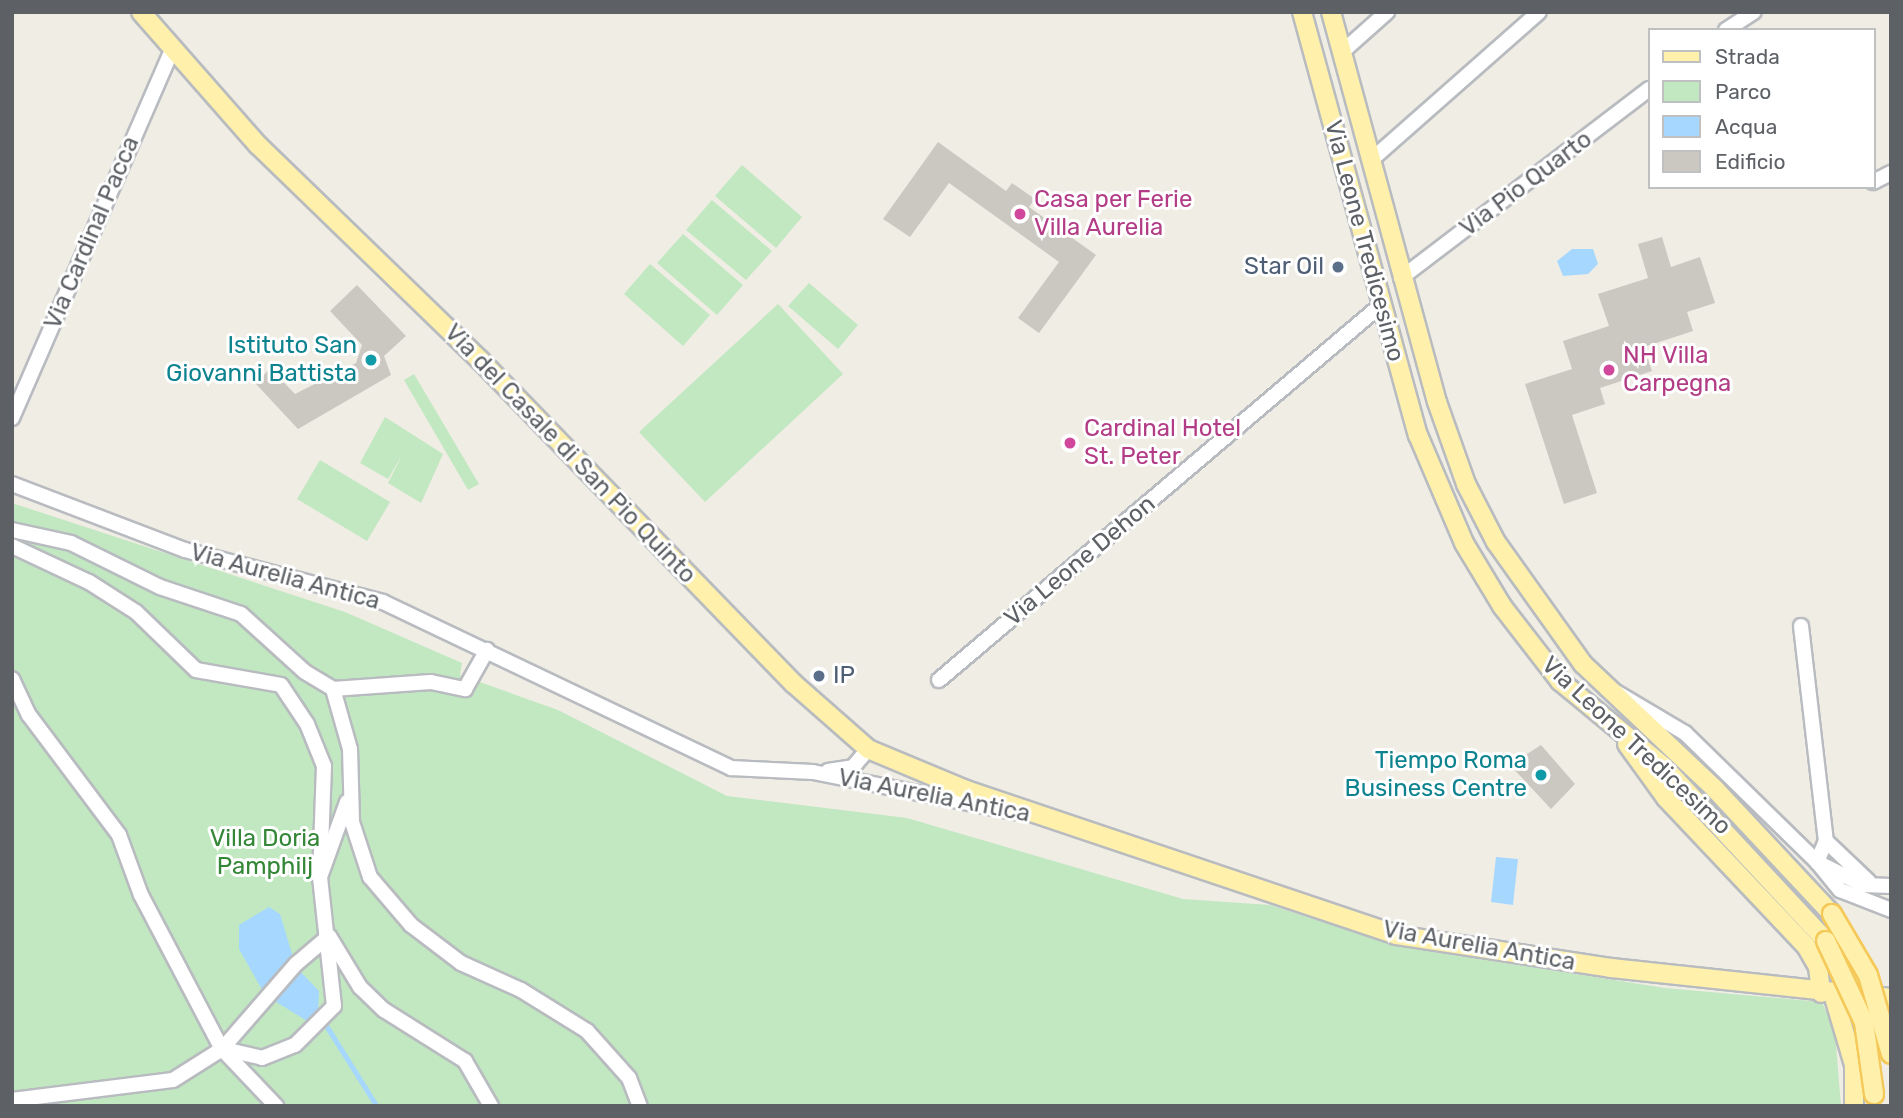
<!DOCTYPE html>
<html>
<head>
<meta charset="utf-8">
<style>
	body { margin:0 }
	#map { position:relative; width:1903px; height:1118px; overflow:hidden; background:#f0ede5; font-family:Rubik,sans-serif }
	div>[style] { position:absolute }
	.green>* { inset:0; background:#c1e8c1 }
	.water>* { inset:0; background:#a6d8ff }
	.stream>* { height:4.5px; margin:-2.25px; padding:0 2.25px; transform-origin:2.25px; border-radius:2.25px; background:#a6d8ff }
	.building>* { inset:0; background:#cbc8c2 }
	.roads { filter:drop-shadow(2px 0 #b8bbbf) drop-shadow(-2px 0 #b8bbbf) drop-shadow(0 2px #b8bbbf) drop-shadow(0 -2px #b8bbbf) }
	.minor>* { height:14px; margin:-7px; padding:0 7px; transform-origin:7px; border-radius:7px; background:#fff }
	.major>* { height:18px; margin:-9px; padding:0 9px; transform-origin:9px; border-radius:9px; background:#fff1ab }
	.bridges { filter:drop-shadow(2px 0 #f5c959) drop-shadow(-2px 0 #f5c959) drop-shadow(0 2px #f5c959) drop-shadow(0 -2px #f5c959) }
	.major-bridge>* { height:18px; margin:-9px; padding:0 9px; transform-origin:9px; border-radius:9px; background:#fff1ab }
	.dots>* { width:19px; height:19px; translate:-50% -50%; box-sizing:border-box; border:4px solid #fff; border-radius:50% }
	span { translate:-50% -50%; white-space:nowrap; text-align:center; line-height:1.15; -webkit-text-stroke:6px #fff; paint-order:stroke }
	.street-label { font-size:24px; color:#5d6166 }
	.hotel-label { font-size:24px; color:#b23c85 }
	.left { translate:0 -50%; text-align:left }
	.service-label { font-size:24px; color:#4e5e75 }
	.right { translate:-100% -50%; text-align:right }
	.culture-label { font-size:24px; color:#0d838f }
	.park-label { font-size:24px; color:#338737 }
	.frame { position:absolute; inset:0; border:14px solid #5d6166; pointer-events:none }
	.legend { position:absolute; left:1648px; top:28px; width:228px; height:161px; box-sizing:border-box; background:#fff; border:2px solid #bec0c2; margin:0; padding:9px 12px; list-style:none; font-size:21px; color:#5d6166 }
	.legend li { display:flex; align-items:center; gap:14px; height:35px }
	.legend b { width:35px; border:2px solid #bec0c2 }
</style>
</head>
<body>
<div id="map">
	<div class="green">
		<i style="clip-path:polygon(742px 165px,802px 217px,776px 248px,715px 196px)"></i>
		<i style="clip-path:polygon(712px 200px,772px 251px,746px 280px,686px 230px)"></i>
		<i style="clip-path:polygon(683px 234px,743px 285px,717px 315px,657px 263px)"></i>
		<i style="clip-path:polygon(650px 264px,710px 315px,683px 346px,624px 294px)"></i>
		<i style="clip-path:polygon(809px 283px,858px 325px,838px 349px,788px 306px)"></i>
		<i style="clip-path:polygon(778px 304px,843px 374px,705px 502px,639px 432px)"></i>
		<i style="clip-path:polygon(414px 374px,479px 484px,468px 490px,404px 380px)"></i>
		<i style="clip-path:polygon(385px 417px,443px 454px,421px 503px,388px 483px,402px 455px,388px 479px,360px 463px)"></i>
		<i style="clip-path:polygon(320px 460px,390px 502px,367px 541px,297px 499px)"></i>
		<i style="clip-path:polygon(12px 503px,345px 612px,462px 663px,460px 675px,558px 710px,727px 796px,907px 818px,1183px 899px,1270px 905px,1401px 947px,1665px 988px,1822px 1002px,1835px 1033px,1841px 1106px,12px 1106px)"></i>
	</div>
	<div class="water">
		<i style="clip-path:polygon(1572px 249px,1593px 249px,1598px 264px,1588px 274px,1563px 276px,1557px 261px)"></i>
		<i style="clip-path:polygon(1496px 857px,1518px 859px,1513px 905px,1491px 902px)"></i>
		<i style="clip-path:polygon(269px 907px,280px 914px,296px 967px,319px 991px,318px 1014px,307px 1021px,265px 995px,239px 949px,239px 925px)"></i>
	</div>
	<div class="stream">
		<i style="left:323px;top:1020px;width:102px;rotate:57.9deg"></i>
	</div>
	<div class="building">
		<i style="clip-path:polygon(938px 142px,1006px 191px,1012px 183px,1035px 199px,1029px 207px,1096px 255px,1039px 333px,1018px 318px,1059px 262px,949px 183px,910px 237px,883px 219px)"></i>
		<i style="clip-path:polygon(1662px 237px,1671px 267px,1700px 257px,1715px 303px,1687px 312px,1693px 331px,1644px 347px,1652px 371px,1600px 388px,1605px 404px,1572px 415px,1597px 493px,1564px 504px,1525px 384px,1572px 369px,1563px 341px,1609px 326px,1598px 294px,1648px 278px,1638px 244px)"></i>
		<i style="clip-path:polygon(357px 285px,406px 336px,384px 356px,391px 375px,298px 429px,256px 384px,270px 368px,295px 394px,356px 363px,362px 345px,330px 311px)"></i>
		<i style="clip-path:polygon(1541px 745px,1575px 784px,1551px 809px,1510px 765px)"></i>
	</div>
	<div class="roads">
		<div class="minor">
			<i style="left:1726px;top:30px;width:33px;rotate:-33deg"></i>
			<i style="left:1341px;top:53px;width:62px;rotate:-41.7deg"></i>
			<i style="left:1370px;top:161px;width:225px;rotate:-41.4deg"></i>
			<i style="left:1873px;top:182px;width:20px;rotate:-27deg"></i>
			<i style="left:1401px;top:278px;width:312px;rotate:-37.3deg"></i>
			<i style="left:12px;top:418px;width:404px;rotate:-66.5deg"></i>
			<i style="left:12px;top:484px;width:185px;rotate:20.9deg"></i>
			<i style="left:185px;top:550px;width:205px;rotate:14.7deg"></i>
			<i style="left:383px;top:602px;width:386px;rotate:25.5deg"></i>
			<i style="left:731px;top:768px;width:82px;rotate:2.8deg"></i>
			<i style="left:813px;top:772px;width:205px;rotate:11.3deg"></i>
			<i style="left:12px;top:530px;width:60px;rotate:12.4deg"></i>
			<i style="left:71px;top:543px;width:99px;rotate:26.3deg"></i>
			<i style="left:160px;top:587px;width:85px;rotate:18.4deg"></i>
			<i style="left:241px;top:614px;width:86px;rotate:42.2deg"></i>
			<i style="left:305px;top:672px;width:33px;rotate:31deg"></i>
			<i style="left:333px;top:689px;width:98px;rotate:-4.1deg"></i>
			<i style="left:431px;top:682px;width:35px;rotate:12deg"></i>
			<i style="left:465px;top:689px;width:45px;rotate:-60.6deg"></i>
			<i style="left:12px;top:546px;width:85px;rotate:25.1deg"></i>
			<i style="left:89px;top:582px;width:56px;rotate:32.6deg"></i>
			<i style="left:136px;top:612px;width:83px;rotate:44deg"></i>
			<i style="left:196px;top:670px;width:86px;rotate:10deg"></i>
			<i style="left:281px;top:685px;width:47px;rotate:56.3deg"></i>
			<i style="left:307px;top:724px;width:45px;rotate:68deg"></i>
			<i style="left:324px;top:766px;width:111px;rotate:92.1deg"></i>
			<i style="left:1801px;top:626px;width:216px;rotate:83.4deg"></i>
			<i style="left:12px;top:679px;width:40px;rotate:65deg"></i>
			<i style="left:29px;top:715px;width:150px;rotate:53.1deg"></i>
			<i style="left:119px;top:835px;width:64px;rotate:69.9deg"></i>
			<i style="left:141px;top:895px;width:174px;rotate:62.3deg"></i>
			<i style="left:222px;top:1049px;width:79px;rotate:46.5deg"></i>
			<i style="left:939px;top:680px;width:580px;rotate:-40.31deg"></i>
			<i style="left:333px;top:689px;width:62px;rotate:74.2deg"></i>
			<i style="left:350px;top:749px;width:73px;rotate:88.4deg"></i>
			<i style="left:352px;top:822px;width:58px;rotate:71.9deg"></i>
			<i style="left:370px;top:877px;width:63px;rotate:49.5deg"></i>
			<i style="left:411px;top:925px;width:63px;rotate:37.2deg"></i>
			<i style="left:461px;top:963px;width:66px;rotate:24.2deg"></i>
			<i style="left:521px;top:990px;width:78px;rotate:31.8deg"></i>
			<i style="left:587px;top:1031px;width:63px;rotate:48.2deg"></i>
			<i style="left:629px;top:1078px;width:30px;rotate:69deg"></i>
			<i style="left:1616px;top:692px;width:80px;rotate:30.7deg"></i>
			<i style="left:1685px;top:733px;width:185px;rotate:44.3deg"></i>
			<i style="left:1817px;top:862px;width:51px;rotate:26.6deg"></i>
			<i style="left:1863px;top:885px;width:28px;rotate:2deg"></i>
			<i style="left:828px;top:771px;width:25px;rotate:-9deg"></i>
			<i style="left:853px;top:767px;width:23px;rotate:-50deg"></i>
			<i style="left:1817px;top:862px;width:23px;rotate:-67deg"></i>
			<i style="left:1826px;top:841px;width:59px;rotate:43.6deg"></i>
			<i style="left:1818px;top:863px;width:35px;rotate:51deg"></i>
			<i style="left:1840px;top:890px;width:55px;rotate:21.4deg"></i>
			<i style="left:224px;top:1049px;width:39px;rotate:13deg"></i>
			<i style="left:262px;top:1058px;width:35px;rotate:-22deg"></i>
			<i style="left:295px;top:1045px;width:55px;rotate:-45deg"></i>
			<i style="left:334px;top:1006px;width:130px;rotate:-96.2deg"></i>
			<i style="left:320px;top:877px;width:80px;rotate:-70.2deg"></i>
			<i style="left:12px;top:1100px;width:162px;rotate:-7.1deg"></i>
			<i style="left:173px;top:1080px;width:58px;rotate:-32.3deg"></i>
			<i style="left:222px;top:1049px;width:113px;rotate:-49deg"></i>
			<i style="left:296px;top:964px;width:43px;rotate:-40.3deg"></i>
			<i style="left:329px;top:936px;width:60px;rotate:58.7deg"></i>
			<i style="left:360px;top:987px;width:33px;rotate:44deg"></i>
			<i style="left:384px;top:1010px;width:96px;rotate:32.2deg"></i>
			<i style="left:465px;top:1061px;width:52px;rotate:60deg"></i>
		</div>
		<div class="major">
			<i style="left:141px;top:12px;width:177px;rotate:48.7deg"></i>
			<i style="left:258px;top:145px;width:309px;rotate:44.1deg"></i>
			<i style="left:480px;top:360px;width:450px;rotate:45.9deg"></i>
			<i style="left:793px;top:683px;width:100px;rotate:41.3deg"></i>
			<i style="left:868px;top:749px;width:106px;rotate:22.7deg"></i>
			<i style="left:966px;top:790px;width:454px;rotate:18.6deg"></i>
			<i style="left:1396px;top:935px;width:218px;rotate:8.7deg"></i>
			<i style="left:1611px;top:968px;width:282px;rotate:6.1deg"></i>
			<i style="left:1302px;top:12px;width:439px;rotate:74.7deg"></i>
			<i style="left:1418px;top:435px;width:117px;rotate:66.9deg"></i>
			<i style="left:1464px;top:543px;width:74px;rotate:58.9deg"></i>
			<i style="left:1502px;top:606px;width:95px;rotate:52.3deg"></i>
			<i style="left:1560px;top:681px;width:134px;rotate:39.5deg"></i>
			<i style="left:1663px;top:766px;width:239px;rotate:47deg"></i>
			<i style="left:1331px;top:12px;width:404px;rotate:74.8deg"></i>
			<i style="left:1437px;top:402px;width:87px;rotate:70.5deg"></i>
			<i style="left:1466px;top:484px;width:65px;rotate:62.7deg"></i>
			<i style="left:1496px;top:542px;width:150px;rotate:54.5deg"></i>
			<i style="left:1583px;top:664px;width:180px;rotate:43.4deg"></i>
			<i style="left:1714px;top:788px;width:173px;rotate:46.9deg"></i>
			<i style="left:1627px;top:744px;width:67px;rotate:54.2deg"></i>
			<i style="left:1666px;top:798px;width:204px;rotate:46.6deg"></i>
			<i style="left:1806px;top:946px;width:24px;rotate:60deg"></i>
			<i style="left:1818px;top:967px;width:26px;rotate:83deg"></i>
			<i style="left:1833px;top:994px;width:74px;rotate:73.5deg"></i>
			<i style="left:1854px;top:1065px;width:41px;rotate:90deg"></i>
		</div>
	</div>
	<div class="bridges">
		<div class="major-bridge">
			<i style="left:1832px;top:914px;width:71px;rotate:59.5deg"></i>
			<i style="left:1868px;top:975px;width:82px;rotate:73.8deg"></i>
			<i style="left:1826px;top:941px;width:89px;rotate:64.9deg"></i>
			<i style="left:1864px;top:1022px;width:73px;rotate:82.1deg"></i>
		</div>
	</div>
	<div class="dots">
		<i style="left:1020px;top:214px;background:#d1479c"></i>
		<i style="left:1338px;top:267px;background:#5c6f8a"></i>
		<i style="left:371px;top:360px;background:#0f9aa8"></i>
		<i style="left:1609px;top:370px;background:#d1479c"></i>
		<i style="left:1070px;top:443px;background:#d1479c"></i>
		<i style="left:819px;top:676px;background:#5c6f8a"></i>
		<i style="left:1541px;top:775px;background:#0f9aa8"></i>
	</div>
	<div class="street-label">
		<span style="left:1526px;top:184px;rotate:-37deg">Via Pio Quarto</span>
		<span style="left:92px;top:233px;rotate:-67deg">Via Cardinal Pacca</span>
		<span style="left:1364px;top:241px;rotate:75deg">Via Leone Tredicesimo</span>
		<span style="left:570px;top:454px;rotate:46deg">Via del Casale di San Pio Quinto</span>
		<span style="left:1080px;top:561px;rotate:-40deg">Via Leone Dehon</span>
		<span style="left:285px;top:577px;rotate:15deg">Via Aurelia Antica</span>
		<span style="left:1636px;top:746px;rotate:43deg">Via Leone Tredicesimo</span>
		<span style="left:934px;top:796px;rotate:11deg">Via Aurelia Antica</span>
		<span style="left:1479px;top:946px;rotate:10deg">Via Aurelia Antica</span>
	</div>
	<div class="hotel-label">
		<span class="left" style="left:1034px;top:214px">Casa per Ferie<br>Villa Aurelia</span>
		<span class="left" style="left:1623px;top:370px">NH Villa<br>Carpegna</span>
		<span class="left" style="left:1084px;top:443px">Cardinal Hotel<br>St. Peter</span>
	</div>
	<div class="service-label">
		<span class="right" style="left:1324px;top:267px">Star Oil</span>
		<span class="left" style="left:833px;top:676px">IP</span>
	</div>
	<div class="culture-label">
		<span class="right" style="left:357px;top:360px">Istituto San<br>Giovanni Battista</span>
		<span class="right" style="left:1527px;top:775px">Tiempo Roma<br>Business Centre</span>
	</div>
	<div class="park-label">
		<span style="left:265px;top:853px">Villa Doria<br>Pamphilj</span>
	</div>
	<div class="frame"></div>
	<ul class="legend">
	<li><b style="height:9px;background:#fff1ab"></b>Strada</li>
	<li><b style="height:19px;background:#c1e8c1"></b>Parco</li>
	<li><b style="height:19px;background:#a6d8ff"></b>Acqua</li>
	<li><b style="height:19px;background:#cbc8c2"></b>Edificio</li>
	</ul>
</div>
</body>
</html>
